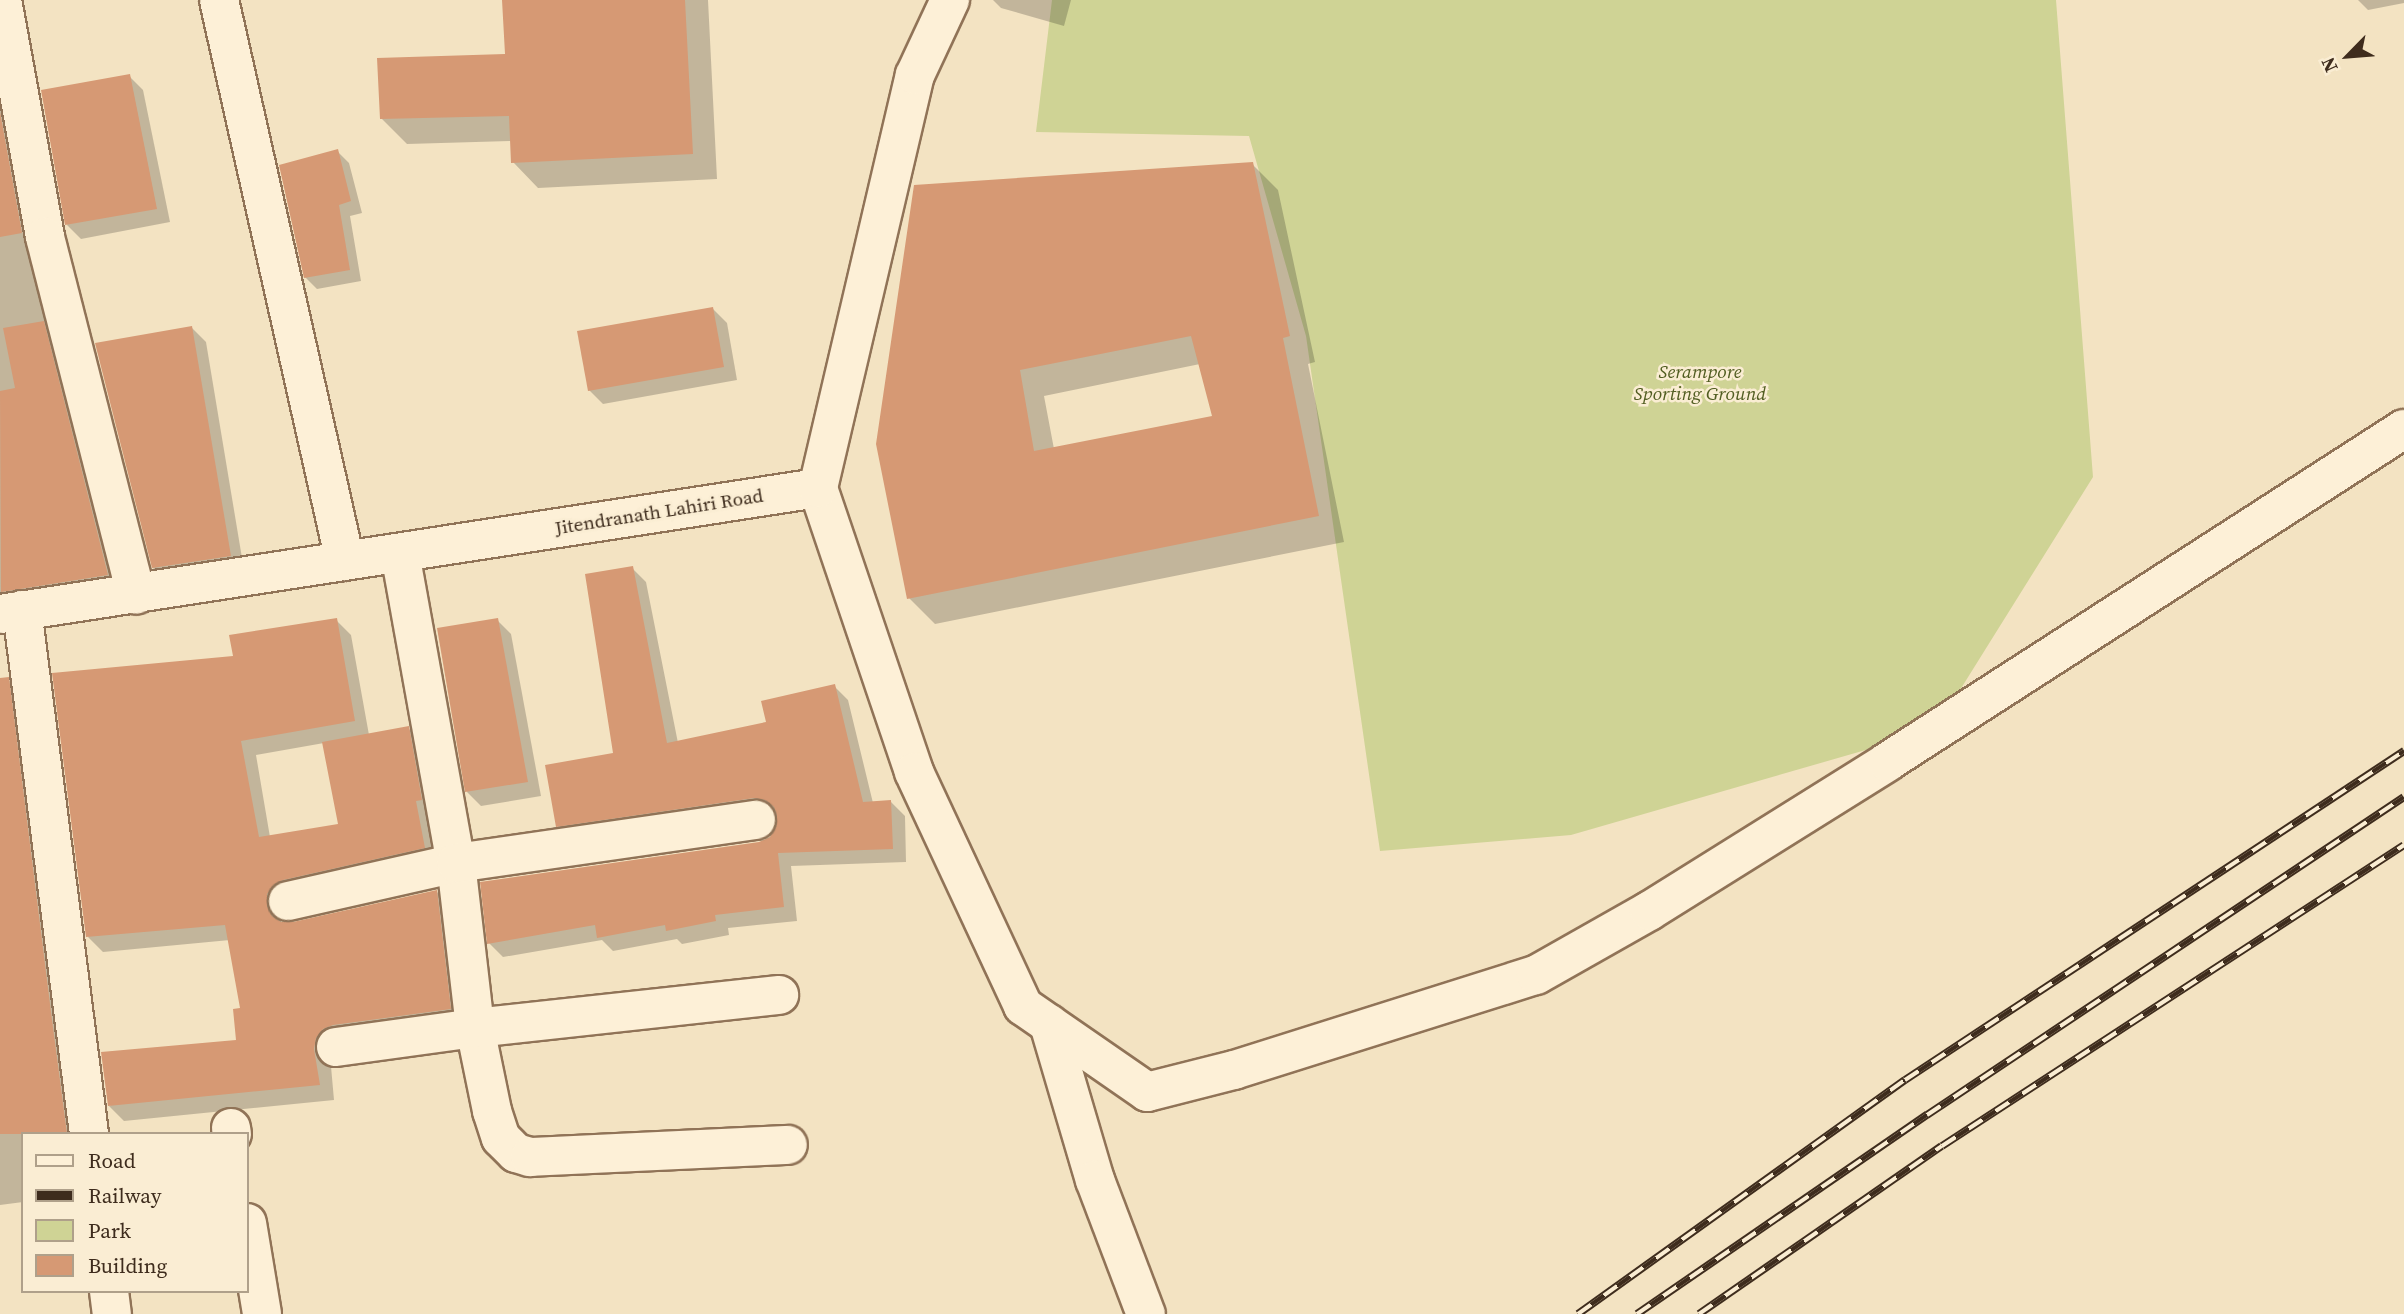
<!DOCTYPE html>
<html>
<head>
<meta charset="utf-8">
<style>
	body { margin:0 }
	#map { position:relative; width:2404px; height:1314px; overflow:hidden; background:#f3e3c2; font-family:"Source Serif 4",serif }
	div>[style] { position:absolute }
	.green>* { inset:0; background:#cfd395 }
	.shadow>* { inset:0; background:#0003 }
	.building>* { inset:0; background:#d69974 }
	.roads { filter:drop-shadow(2px 0 #907357) drop-shadow(-2px 0 #907357) drop-shadow(0 2px #907357) drop-shadow(0 -2px #907357) }
	.minor>* { height:38px; margin:-19px; padding:0 19px; transform-origin:19px; border-radius:19px; background:#fdf0d7 }
	.tertiary>* { height:38px; margin:-19px; padding:0 19px; transform-origin:19px; border-radius:19px; background:#fdf0d7 }
	.rail>* { height:8px; margin-top:-4px; transform-origin:0; background:repeating-linear-gradient(90deg,#faedd3 0 16px,#3e2c1d 0 32px); box-sizing:border-box; border-block:2px solid #3e2c1d }
	span { translate:-50% -50%; white-space:nowrap; text-align:center; line-height:1.15; -webkit-text-stroke:5px #faedd3; paint-order:stroke }
	.park-label { font-size:19px; color:#515d21; font-style:italic }
	.street-label { font-size:19px; color:#3e2c1d }
	.legend { position:absolute; left:21px; top:1132px; width:228px; height:161px; box-sizing:border-box; background:#faedd3; border:2px solid #afa08a; margin:0; padding:9px 12px; list-style:none; font-size:21px; color:#3e2c1d }
	.legend li { display:flex; align-items:center; gap:14px; height:35px }
	.legend b { width:35px; border:2px solid #afa08a }
	.north { position:absolute; left:2313px; top:21px; width:70px; height:70px; -webkit-text-stroke:5px #faedd3; paint-order:stroke; rotate:245deg; font-size:19px; font-weight:700; line-height:28px; text-align:center; color:#3e2c1d }
	.north::after { content:''; display:block; margin:auto; width:24px; height:32px; background:#3e2c1d; clip-path:polygon(50% 0,100% 100%,50% 72%,0 100%) }
</style>
</head>
<body>
<div id="map">
	<div class="green">
		<i style="clip-path:polygon(1052px 0,2056px 0,2093px 477px,1935px 730px,1571px 835px,1380px 851px,1306px 336px,1249px 136px,1036px 132px)"></i>
	</div>
	<div class="shadow">
		<i style="clip-path:polygon(504px 0,708px 0,717px 179px,538px 188px,513px 162px,512px 141px,407px 144px,381px 118px,507px 55px)"></i>
		<i style="clip-path:polygon(993px 0,1071px 0,1064px 26px,1001px 8px)"></i>
		<i style="clip-path:polygon(2358px 0,2404px 0,2404px 3px,2368px 10px)"></i>
		<i style="clip-path:polygon(0 54px,121px 589px,0 613px)"></i>
		<i style="clip-path:polygon(129px 76px,143px 90px,170px 222px,81px 239px,67px 225px)"></i>
		<i style="clip-path:polygon(337px 151px,349px 163px,362px 213px,350px 216px,361px 281px,317px 289px,305px 277px)"></i>
		<i style="clip-path:polygon(evenodd,1252px 164px,1278px 190px,1315px 362px,1308px 364px,1344px 542px,935px 624px,909px 598px,877px 444px,1252px 164px,1200px 364px,1215px 417px,1054px 449px,1044px 396px,1200px 364px)"></i>
		<i style="clip-path:polygon(713px 309px,727px 323px,737px 380px,603px 404px,589px 390px)"></i>
		<i style="clip-path:polygon(192px 328px,206px 342px,244px 570px,167px 582px,153px 568px)"></i>
		<i style="clip-path:polygon(632px 568px,646px 582px,678px 743px,768px 724px,834px 686px,848px 700px,873px 803px,891px 802px,905px 816px,906px 862px,791px 866px,797px 921px,728px 928px,729px 935px,682px 944px,677px 939px,613px 951px,602px 940px,503px 957px,489px 943px,760px 843px,771px 838px,778px 828px,777px 813px,768px 812px,571px 840px,557px 826px,615px 755px)"></i>
		<i style="clip-path:polygon(evenodd,336px 620px,351px 635px,369px 735px,408px 728px,423px 743px,439px 862px,282px 909px,281px 923px,293px 924px,437px 892px,452px 907px,465px 1024px,330px 1055px,334px 1100px,124px 1121px,109px 1106px,238px 1041px,242px 1010px,230px 940px,103px 952px,88px 937px,235px 658px,336px 620px,324px 743px,340px 825px,270px 837px,256px 755px,324px 743px)"></i>
		<i style="clip-path:polygon(497px 620px,511px 634px,541px 796px,481px 806px,467px 792px)"></i>
		<i style="clip-path:polygon(8px 679px,22px 693px,78px 1134px,23px 1134px,23px 1202px,0 1205px,0 680px)"></i>
	</div>
	<div class="building">
		<i style="clip-path:polygon(502px 0,685px 0,693px 154px,511px 163px,509px 116px,380px 119px,377px 58px,505px 54px)"></i>
		<i style="clip-path:polygon(130px 74px,157px 209px,65px 225px,41px 90px)"></i>
		<i style="clip-path:polygon(0 112px,22px 233px,0 237px)"></i>
		<i style="clip-path:polygon(338px 149px,351px 201px,339px 205px,350px 270px,304px 278px,279px 165px)"></i>
		<i style="clip-path:polygon(evenodd,1253px 162px,1290px 336px,1283px 338px,1319px 516px,907px 599px,876px 444px,914px 185px,1253px 162px,1191px 336px,1212px 416px,1034px 451px,1020px 370px,1191px 336px)"></i>
		<i style="clip-path:polygon(713px 307px,724px 367px,588px 391px,577px 331px)"></i>
		<i style="clip-path:polygon(44px 321px,108px 575px,1px 592px,0 391px,15px 388px,3px 328px)"></i>
		<i style="clip-path:polygon(192px 326px,231px 556px,152px 568px,95px 343px)"></i>
		<i style="clip-path:polygon(633px 566px,667px 743px,766px 722px,761px 701px,835px 684px,863px 802px,891px 800px,893px 849px,778px 853px,784px 907px,715px 915px,716px 921px,666px 931px,665px 925px,597px 938px,595px 925px,487px 944px,480px 882px,759px 842px,770px 837px,776px 827px,777px 816px,774px 807px,765px 800px,754px 798px,556px 827px,545px 765px,613px 753px,585px 574px)"></i>
		<i style="clip-path:polygon(337px 618px,355px 721px,241px 741px,259px 837px,338px 824px,322px 742px,409px 726px,422px 800px,416px 801px,425px 848px,283px 880px,274px 885px,267px 894px,267px 906px,272px 916px,281px 922px,293px 922px,437px 890px,451px 1009px,333px 1025px,323px 1029px,316px 1038px,314px 1049px,320px 1085px,108px 1106px,101px 1052px,236px 1040px,233px 1009px,240px 1008px,225px 925px,86px 937px,52px 673px,233px 656px,229px 635px)"></i>
		<i style="clip-path:polygon(498px 618px,528px 782px,465px 792px,437px 628px)"></i>
		<i style="clip-path:polygon(9px 677px,52px 1020px,67px 1134px,0 1134px,0 678px)"></i>
	</div>
	<div class="roads">
		<div class="minor">
			<i style="left:2px;top:0;width:241px;rotate:79.7deg"></i>
			<i style="left:45px;top:237px;width:369px;rotate:75.7deg"></i>
			<i style="left:219px;top:0;width:575px;rotate:77.34deg"></i>
			<i style="left:400px;top:553px;width:315px;rotate:79.8deg"></i>
			<i style="left:456px;top:863px;width:166px;rotate:83.4deg"></i>
			<i style="left:475px;top:1028px;width:85px;rotate:78.4deg"></i>
			<i style="left:492px;top:1111px;width:28px;rotate:72deg"></i>
			<i style="left:501px;top:1138px;width:21px;rotate:45deg"></i>
			<i style="left:516px;top:1153px;width:15px;rotate:16deg"></i>
			<i style="left:530px;top:1157px;width:258px;rotate:-2.7deg"></i>
			<i style="left:22px;top:610px;width:528px;rotate:82.71deg"></i>
			<i style="left:288px;top:901px;width:172px;rotate:-12.7deg"></i>
			<i style="left:456px;top:863px;width:303px;rotate:-8.2deg"></i>
			<i style="left:1049px;top:1024px;width:163px;rotate:73.6deg"></i>
			<i style="left:1095px;top:1180px;width:143px;rotate:69.2deg"></i>
			<i style="left:336px;top:1047px;width:140px;rotate:-7.8deg"></i>
			<i style="left:475px;top:1028px;width:306px;rotate:-6.2deg"></i>
			<i style="left:231px;top:1128px;width:6px;rotate:81deg"></i>
			<i style="left:247px;top:1223px;width:92px;rotate:80.6deg"></i>
			<i style="left:109px;top:1291px;width:23px;rotate:83deg"></i>
		</div>
		<div class="tertiary">
			<i style="left:818px;top:488px;width:300px;rotate:71.3deg"></i>
			<i style="left:914px;top:772px;width:258px;rotate:65deg"></i>
			<i style="left:1023px;top:1006px;width:151px;rotate:34.7deg"></i>
			<i style="left:1147px;top:1092px;width:90px;rotate:-14.2deg"></i>
			<i style="left:1234px;top:1070px;width:317px;rotate:-17.5deg"></i>
			<i style="left:1536px;top:975px;width:130px;rotate:-29.5deg"></i>
			<i style="left:1649px;top:911px;width:281px;rotate:-32deg"></i>
			<i style="left:1887px;top:762px;width:615px;rotate:-32.79deg"></i>
			<i style="left:0;top:614px;width:828px;rotate:-8.76deg"></i>
			<i style="left:818px;top:488px;width:424px;rotate:-76.8deg"></i>
			<i style="left:915px;top:75px;width:83px;rotate:-65deg"></i>
		</div>
	</div>
	<div class="rail">
		<i style="left:1578px;top:1314px;width:402px;rotate:-35.6deg"></i>
		<i style="left:1905px;top:1080px;width:598px;rotate:-33.4deg"></i>
		<i style="left:1637px;top:1314px;width:352px;rotate:-34.5deg"></i>
		<i style="left:1927px;top:1115px;width:573px;rotate:-33.69deg"></i>
		<i style="left:1699px;top:1314px;width:295px;rotate:-34.7deg"></i>
		<i style="left:1942px;top:1146px;width:551px;rotate:-33.08deg"></i>
	</div>
	<div class="park-label">
		<span style="left:1700px;top:383px">Serampore<br>Sporting Ground</span>
	</div>
	<div class="street-label">
		<span style="left:659px;top:512px;rotate:-9deg">Jitendranath Lahiri Road</span>
	</div>
	<ul class="legend">
	<li><b style="height:9px;background:#fdf0d7"></b>Road</li>
	<li><b style="height:9px;background:#3e2c1d"></b>Railway</li>
	<li><b style="height:19px;background:#cfd395"></b>Park</li>
	<li><b style="height:19px;background:#d69974"></b>Building</li>
	</ul>
	<div class="north">N</div>
</div>
</body>
</html>
